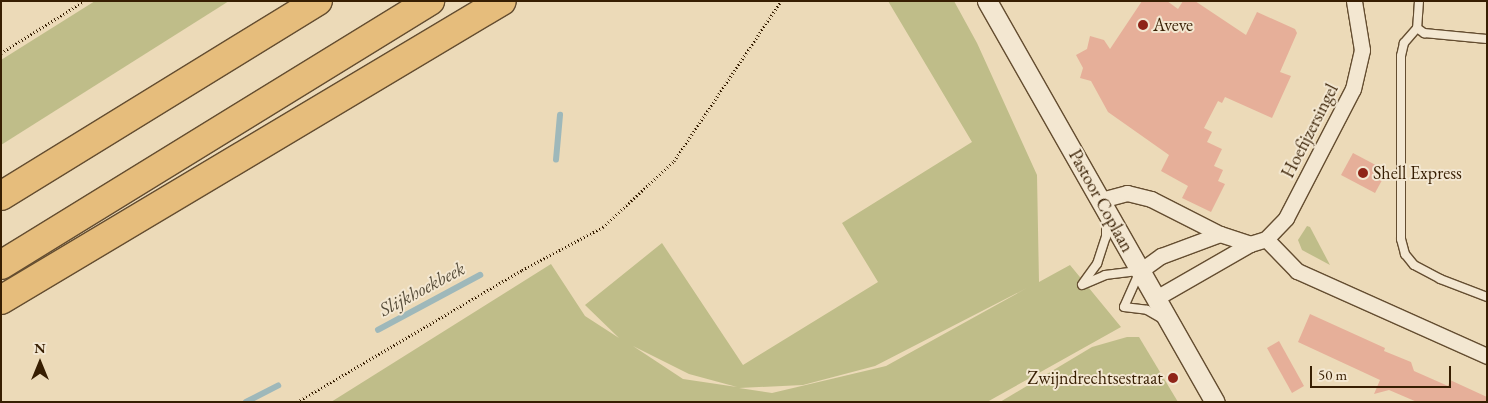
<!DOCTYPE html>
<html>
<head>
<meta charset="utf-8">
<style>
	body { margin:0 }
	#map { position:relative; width:1488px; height:403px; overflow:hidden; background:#ecdab8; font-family:"EB Garamond",serif }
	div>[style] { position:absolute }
	.green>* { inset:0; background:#bfbd89 }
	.stream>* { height:5.5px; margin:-2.75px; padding:0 2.75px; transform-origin:2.75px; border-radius:2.75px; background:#9eb8ba }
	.building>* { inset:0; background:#e6af99 }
	.path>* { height:3px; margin-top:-1.5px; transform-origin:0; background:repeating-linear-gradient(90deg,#371e02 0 1px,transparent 0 3.5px) }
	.roads { filter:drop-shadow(1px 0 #644d30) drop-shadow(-1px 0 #644d30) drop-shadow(0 1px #644d30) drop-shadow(0 -1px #644d30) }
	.service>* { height:8px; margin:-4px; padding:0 4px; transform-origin:4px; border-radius:4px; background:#f3e7d1 }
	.minor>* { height:15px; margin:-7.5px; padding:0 7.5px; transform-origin:7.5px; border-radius:7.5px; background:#f3e7d1 }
	.tertiary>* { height:19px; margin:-9.5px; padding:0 9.5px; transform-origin:9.5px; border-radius:9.5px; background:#f3e7d1 }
	.motorway>* { height:28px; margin:-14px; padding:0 14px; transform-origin:14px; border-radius:14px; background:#e6bd7c }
	.dots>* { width:14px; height:14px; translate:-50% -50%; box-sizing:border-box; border:2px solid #f3e7d1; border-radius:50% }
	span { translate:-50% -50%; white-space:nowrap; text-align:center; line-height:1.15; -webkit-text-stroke:4px #f3e7d1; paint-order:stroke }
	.poi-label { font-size:18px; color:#371e02 }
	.left { translate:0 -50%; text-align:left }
	.right { translate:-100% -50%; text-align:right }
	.street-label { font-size:18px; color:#371e02 }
	.water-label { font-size:19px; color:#564c39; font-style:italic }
	.frame { position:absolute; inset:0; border:2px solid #371e02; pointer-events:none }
	.north { position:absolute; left:15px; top:338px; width:50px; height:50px; -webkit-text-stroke:4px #f3e7d1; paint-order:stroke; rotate:0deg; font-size:14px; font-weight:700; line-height:20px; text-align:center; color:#371e02 }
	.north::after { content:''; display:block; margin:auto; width:18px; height:22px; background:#371e02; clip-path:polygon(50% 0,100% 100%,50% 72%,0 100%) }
	.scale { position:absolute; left:1310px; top:366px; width:141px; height:22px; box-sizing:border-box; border:2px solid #371e02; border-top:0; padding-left:6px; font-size:15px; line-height:18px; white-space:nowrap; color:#371e02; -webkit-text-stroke:4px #f3e7d1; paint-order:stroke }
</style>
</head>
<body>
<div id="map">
	<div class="green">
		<i style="clip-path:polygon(95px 1px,229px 1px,1px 145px,1px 60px)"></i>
		<i style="clip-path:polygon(evenodd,888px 1px,954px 1px,977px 43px,1037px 175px,1039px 282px,1070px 265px,1121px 327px,987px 402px,331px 402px,551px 264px,585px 316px,619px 338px,585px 305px,662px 243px,743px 365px,878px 282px,842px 223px,972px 142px,888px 1px,1027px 288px,886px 366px,772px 393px,739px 388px,803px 385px,875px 366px,1027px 288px,888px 1px,633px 346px,689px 374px,737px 387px,683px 379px,633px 346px)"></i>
		<i style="clip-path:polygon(1307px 226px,1310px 227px,1330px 265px,1302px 250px,1298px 240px)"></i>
		<i style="clip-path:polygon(1127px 337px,1139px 337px,1178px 402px,1000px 402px,1092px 347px)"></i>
	</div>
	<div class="stream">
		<i style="left:556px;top:160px;width:45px;rotate:-84.9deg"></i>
		<i style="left:378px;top:330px;width:116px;rotate:-28.3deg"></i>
		<i style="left:246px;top:402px;width:36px;rotate:-27deg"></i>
	</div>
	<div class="building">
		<i style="clip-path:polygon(1142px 1px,1167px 1px,1178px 9px,1183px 1px,1195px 1px,1246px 35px,1257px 12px,1295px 29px,1297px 33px,1280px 72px,1291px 76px,1272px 118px,1225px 97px,1222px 103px,1218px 101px,1204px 128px,1212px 132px,1207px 142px,1222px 149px,1214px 166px,1223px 170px,1218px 181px,1225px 184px,1211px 212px,1182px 198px,1188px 186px,1161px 171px,1169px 155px,1108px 112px,1091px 81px,1080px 78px,1083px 68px,1076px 55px,1087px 49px,1090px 36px,1104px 40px,1110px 49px)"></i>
		<i style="clip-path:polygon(1353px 153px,1387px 171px,1375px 193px,1341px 175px)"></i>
		<i style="clip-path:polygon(1310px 314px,1385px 348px,1384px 351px,1411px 362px,1414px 371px,1448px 386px,1450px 380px,1487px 397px,1487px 402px,1417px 402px,1389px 390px,1374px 394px,1380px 380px,1298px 342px)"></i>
		<i style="clip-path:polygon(1279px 341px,1304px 386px,1292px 393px,1267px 348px)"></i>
	</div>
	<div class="path">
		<i style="left:1px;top:53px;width:98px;rotate:-32.1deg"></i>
		<i style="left:297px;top:402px;width:261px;rotate:-30.4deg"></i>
		<i style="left:522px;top:270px;width:92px;rotate:-28deg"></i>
		<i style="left:603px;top:227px;width:97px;rotate:-42.9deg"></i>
		<i style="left:674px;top:161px;width:192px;rotate:-56.2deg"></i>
	</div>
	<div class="roads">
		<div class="service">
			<i style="left:1419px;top:1px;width:27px;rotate:94deg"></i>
			<i style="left:1417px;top:28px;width:9px;rotate:36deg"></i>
			<i style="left:1424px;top:33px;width:63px;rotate:5.4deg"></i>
			<i style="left:1417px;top:28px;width:20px;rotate:131deg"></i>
			<i style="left:1404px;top:43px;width:13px;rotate:103deg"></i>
			<i style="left:1401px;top:56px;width:183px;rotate:90deg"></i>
			<i style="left:1401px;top:239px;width:16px;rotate:75deg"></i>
			<i style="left:1405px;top:254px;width:14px;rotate:51deg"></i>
			<i style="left:1414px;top:265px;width:30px;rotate:28deg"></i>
			<i style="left:1440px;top:279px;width:50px;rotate:21deg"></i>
			<i style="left:1083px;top:283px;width:24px;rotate:-54deg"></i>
			<i style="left:1097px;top:264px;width:28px;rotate:-72deg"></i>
			<i style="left:1106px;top:237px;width:19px;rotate:-90deg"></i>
			<i style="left:1082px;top:285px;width:25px;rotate:-23deg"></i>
			<i style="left:1105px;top:275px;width:35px;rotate:-7deg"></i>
			<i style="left:1140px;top:271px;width:39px;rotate:114deg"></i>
			<i style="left:1124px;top:307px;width:23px;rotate:7deg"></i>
			<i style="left:1147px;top:310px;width:16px;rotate:30deg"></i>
		</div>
		<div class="minor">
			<i style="left:1101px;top:200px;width:27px;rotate:-15deg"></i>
			<i style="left:1127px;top:193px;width:25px;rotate:14deg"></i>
			<i style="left:1151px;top:199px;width:77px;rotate:26.9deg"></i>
			<i style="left:1220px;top:234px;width:32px;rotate:18deg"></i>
			<i style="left:1266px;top:239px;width:45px;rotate:45.9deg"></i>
			<i style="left:1297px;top:271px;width:208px;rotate:24.1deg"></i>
			<i style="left:1140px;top:271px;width:26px;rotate:-36deg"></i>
			<i style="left:1161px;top:256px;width:63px;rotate:-20.4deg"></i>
			<i style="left:1156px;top:298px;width:108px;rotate:-29.9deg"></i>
			<i style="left:1250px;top:244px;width:17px;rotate:-17deg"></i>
			<i style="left:1266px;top:239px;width:29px;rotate:-46deg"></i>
			<i style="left:1286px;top:218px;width:145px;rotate:-62.6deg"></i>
			<i style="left:1353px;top:89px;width:40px;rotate:-77deg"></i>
			<i style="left:1362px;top:50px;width:50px;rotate:-99.3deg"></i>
		</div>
		<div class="tertiary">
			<i style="left:987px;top:1px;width:461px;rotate:60.4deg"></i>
		</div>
		<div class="motorway">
			<i style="left:1px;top:196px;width:372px;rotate:-31.6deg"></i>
			<i style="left:1px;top:265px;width:504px;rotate:-31.61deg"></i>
			<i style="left:1px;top:300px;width:583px;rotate:-30.83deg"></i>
		</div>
	</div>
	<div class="dots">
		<i style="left:1143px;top:25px;background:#8f2418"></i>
		<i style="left:1363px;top:173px;background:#8f2418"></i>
		<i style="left:1173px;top:378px;background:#8f2418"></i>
	</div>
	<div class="poi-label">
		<span class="left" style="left:1153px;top:25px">Aveve</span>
		<span class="left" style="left:1373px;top:173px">Shell Express</span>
		<span class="right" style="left:1163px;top:378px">Zwijndrechtsestraat</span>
	</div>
	<div class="street-label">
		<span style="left:1310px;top:131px;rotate:-63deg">Hoefijzersingel</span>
		<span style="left:1101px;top:201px;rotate:61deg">Pastoor Coplaan</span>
	</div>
	<div class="water-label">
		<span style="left:422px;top:289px;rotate:-28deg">Slijkhoekbeek</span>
	</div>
	<div class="frame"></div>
	<div class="north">N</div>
	<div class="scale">50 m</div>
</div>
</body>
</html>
